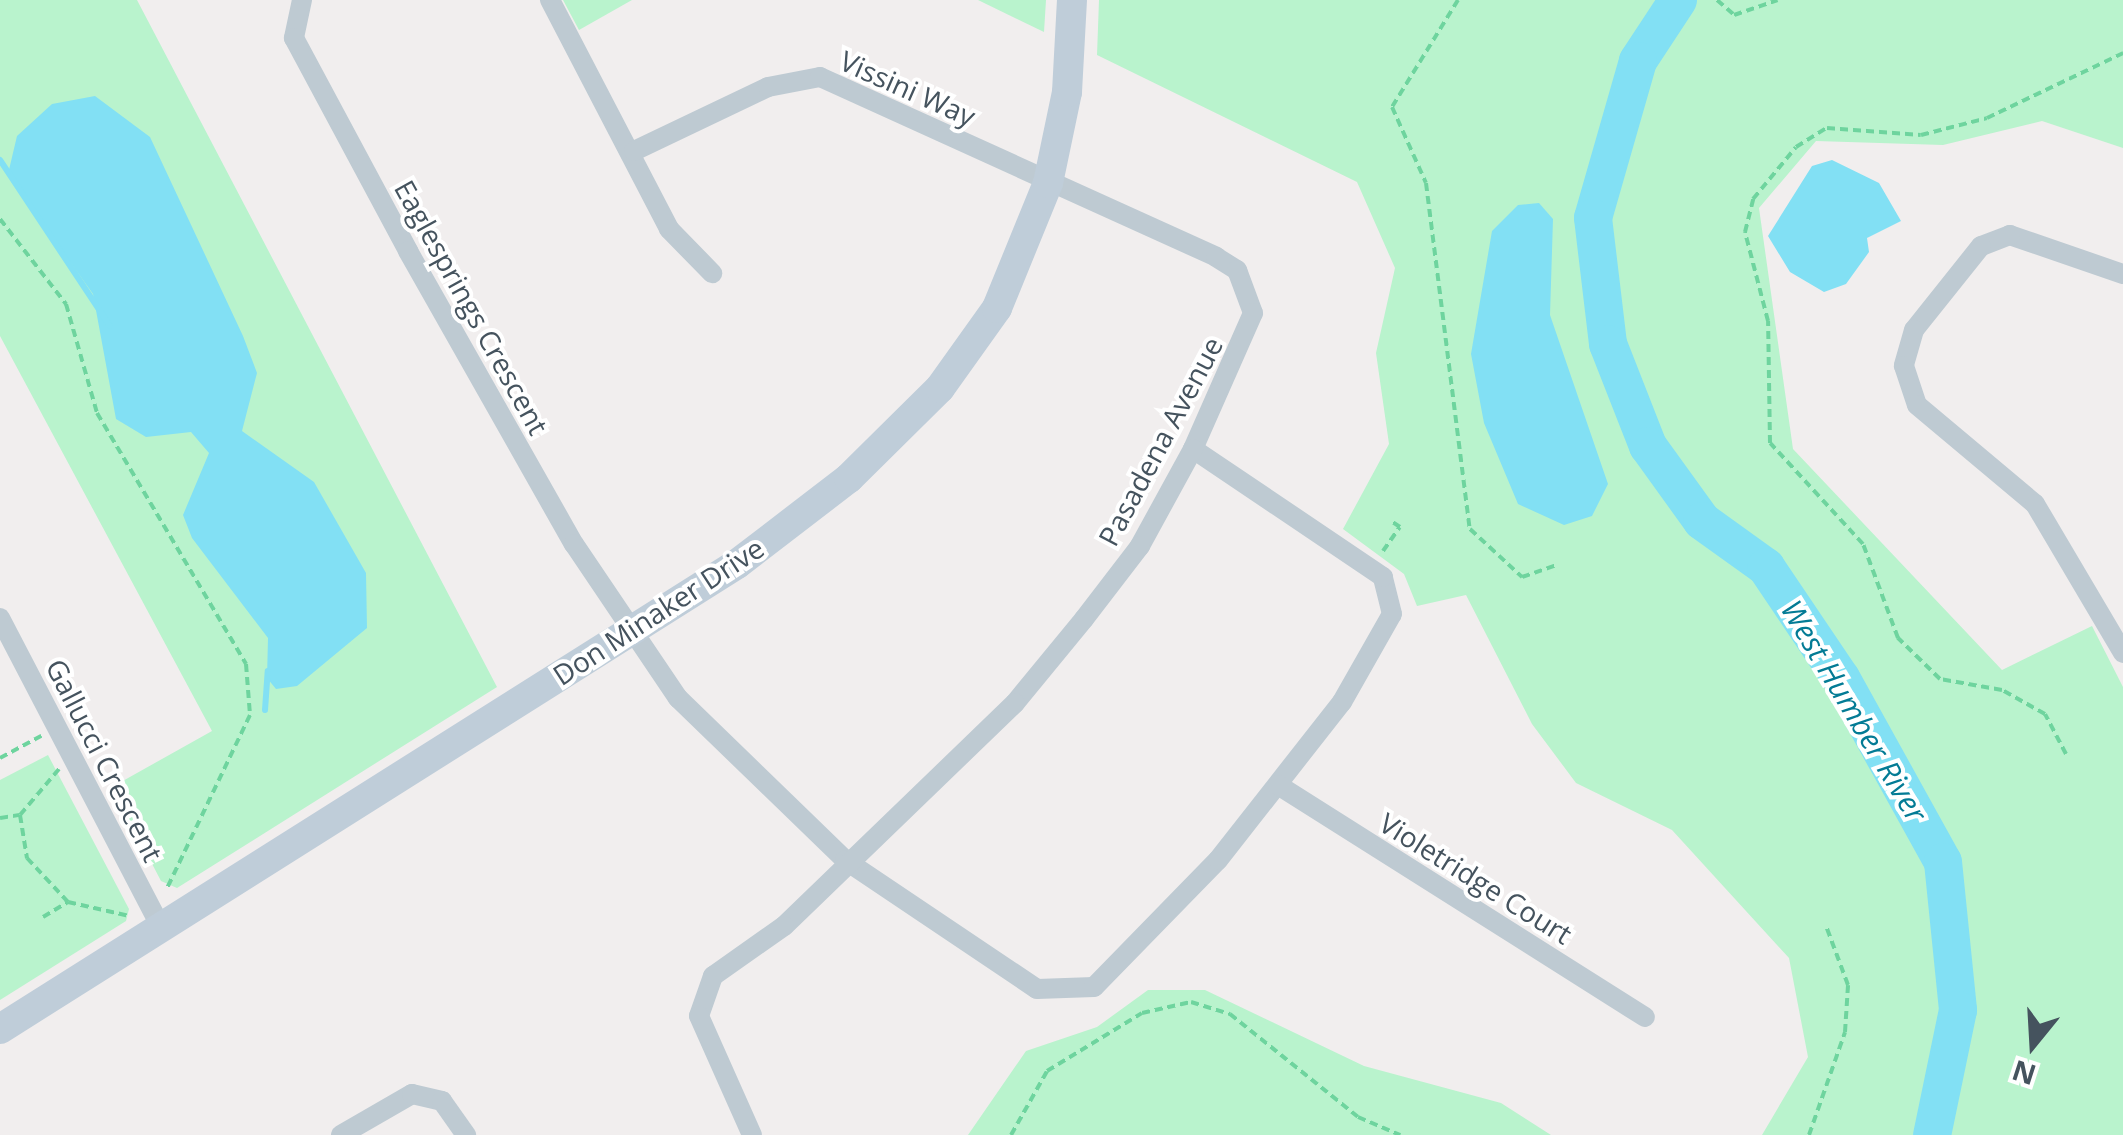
<!DOCTYPE html>
<html>
<head>
<meta charset="utf-8">
<style>
	body { margin:0 }
	#map { position:relative; width:2123px; height:1135px; overflow:hidden; background:#f1eeee; font-family:"Open Sans",sans-serif }
	div>[style] { position:absolute }
	.green>* { inset:0; background:#b9f3cd }
	.water>* { inset:0; background:#82e0f4 }
	.stream>* { height:6px; margin:-3px; padding:0 3px; transform-origin:3px; border-radius:3px; background:#82e0f4 }
	.river>* { height:38px; margin:-19px; padding:0 19px; transform-origin:19px; border-radius:19px; background:#82e0f4 }
	.path>* { height:4px; margin-top:-2px; transform-origin:0; background:repeating-linear-gradient(90deg,#6ed49e 0 8px,transparent 0 13px) }
	.street>* { height:20px; margin:-10px; padding:0 10px; transform-origin:10px; border-radius:10px; background:#becad2 }
	.secondary>* { height:30px; margin:-15px; padding:0 15px; transform-origin:15px; border-radius:15px; background:#bfcdd9 }
	span { translate:-50% -50%; white-space:nowrap; text-align:center; line-height:1.15; -webkit-text-stroke:8px #fff; paint-order:stroke }
	.street-label { font-size:28px; color:#45535e }
	.water-label { font-size:30px; color:#037b95; font-style:italic }
	.north { position:absolute; left:1983px; top:995px; width:100px; height:100px; -webkit-text-stroke:8px #fff; paint-order:stroke; rotate:198deg; font-size:28px; font-weight:700; line-height:40px; text-align:center; color:#45535e }
	.north::after { content:''; display:block; margin:auto; width:35px; height:45px; background:#45535e; clip-path:polygon(50% 0,100% 100%,50% 72%,0 100%) }
</style>
</head>
<body>
<div id="map">
	<div class="green">
		<i style="clip-path:polygon(0 0,137px 0,497px 687px,177px 888px,161px 881px,112px 787px,212px 731px,0 336px)"></i>
		<i style="clip-path:polygon(563px 0,632px 0,579px 30px)"></i>
		<i style="clip-path:polygon(978px 0,1046px 0,1044px 32px)"></i>
		<i style="clip-path:polygon(1099px 0,2123px 0,2123px 148px,2042px 121px,1943px 145px,1816px 141px,1759px 208px,1793px 449px,2002px 670px,2092px 626px,2123px 687px,2123px 1135px,1762px 1135px,1808px 1057px,1789px 958px,1672px 830px,1576px 783px,1532px 724px,1466px 595px,1417px 606px,1404px 574px,1343px 529px,1389px 444px,1376px 353px,1395px 268px,1357px 182px,1097px 55px)"></i>
		<i style="clip-path:polygon(48px 755px,129px 909px,126px 921px,0 1000px,0 780px)"></i>
		<i style="clip-path:polygon(1148px 990px,1205px 990px,1364px 1066px,1501px 1103px,1551px 1135px,968px 1135px,1026px 1051px,1097px 1027px)"></i>
	</div>
	<div class="water">
		<i style="clip-path:polygon(95px 96px,150px 137px,243px 336px,257px 373px,242px 431px,314px 482px,366px 573px,367px 628px,297px 686px,276px 689px,267px 678px,268px 638px,192px 538px,183px 515px,209px 453px,191px 432px,146px 437px,116px 419px,93px 294px,8px 174px,17px 136px,52px 104px)"></i>
		<i style="clip-path:polygon(1832px 160px,1879px 183px,1901px 221px,1867px 238px,1869px 252px,1846px 284px,1824px 292px,1790px 272px,1768px 236px,1812px 166px)"></i>
		<i style="clip-path:polygon(1539px 203px,1553px 219px,1550px 315px,1608px 484px,1592px 516px,1564px 525px,1518px 504px,1484px 423px,1471px 354px,1492px 231px,1518px 205px)"></i>
	</div>
	<div class="stream">
		<i style="left:0;top:160px;width:199px;rotate:56.5deg"></i>
		<i style="left:265px;top:710px;width:39px;rotate:-86deg"></i>
	</div>
	<div class="river">
		<i style="left:1678px;top:0;width:73px;rotate:123.3deg"></i>
		<i style="left:1638px;top:61px;width:163px;rotate:106deg"></i>
		<i style="left:1593px;top:218px;width:127px;rotate:83.2deg"></i>
		<i style="left:1608px;top:344px;width:110px;rotate:68.6deg"></i>
		<i style="left:1648px;top:446px;width:92px;rotate:54.2deg"></i>
		<i style="left:1702px;top:521px;width:79px;rotate:35.7deg"></i>
		<i style="left:1766px;top:567px;width:134px;rotate:56deg"></i>
		<i style="left:1841px;top:678px;width:210px;rotate:61deg"></i>
		<i style="left:1943px;top:862px;width:149px;rotate:84.2deg"></i>
		<i style="left:1958px;top:1010px;width:128px;rotate:101.7deg"></i>
	</div>
	<div class="path">
		<i style="left:1458px;top:0;width:126px;rotate:121.7deg"></i>
		<i style="left:1392px;top:107px;width:83px;rotate:65.9deg"></i>
		<i style="left:1426px;top:183px;width:349px;rotate:82.8deg"></i>
		<i style="left:1470px;top:529px;width:71px;rotate:42.7deg"></i>
		<i style="left:1522px;top:577px;width:37px;rotate:-19deg"></i>
		<i style="left:1717px;top:0;width:23px;rotate:41deg"></i>
		<i style="left:1734px;top:15px;width:46px;rotate:-18.8deg"></i>
		<i style="left:0;top:219px;width:108px;rotate:52.2deg"></i>
		<i style="left:66px;top:304px;width:113px;rotate:74.1deg"></i>
		<i style="left:97px;top:413px;width:292px;rotate:59.3deg"></i>
		<i style="left:246px;top:664px;width:51px;rotate:85.5deg"></i>
		<i style="left:250px;top:715px;width:192px;rotate:115.6deg"></i>
		<i style="left:1383px;top:551px;width:29px;rotate:-55deg"></i>
		<i style="left:1400px;top:527px;width:11px;rotate:-146deg"></i>
		<i style="left:2066px;top:754px;width:45px;rotate:-117.7deg"></i>
		<i style="left:2045px;top:714px;width:49px;rotate:-150.8deg"></i>
		<i style="left:2002px;top:690px;width:63px;rotate:-169.9deg"></i>
		<i style="left:1940px;top:679px;width:59px;rotate:-135.7deg"></i>
		<i style="left:1898px;top:638px;width:100px;rotate:-110.4deg"></i>
		<i style="left:1863px;top:544px;width:137px;rotate:-132.6deg"></i>
		<i style="left:1770px;top:443px;width:122px;rotate:-90.9deg"></i>
		<i style="left:1768px;top:321px;width:92px;rotate:-104.5deg"></i>
		<i style="left:1745px;top:232px;width:34px;rotate:-76deg"></i>
		<i style="left:1753px;top:199px;width:67px;rotate:-50.4deg"></i>
		<i style="left:1796px;top:147px;width:36px;rotate:-32deg"></i>
		<i style="left:1827px;top:128px;width:94px;rotate:4.3deg"></i>
		<i style="left:1921px;top:135px;width:68px;rotate:-14.4deg"></i>
		<i style="left:1987px;top:118px;width:151px;rotate:-25.5deg"></i>
		<i style="left:0;top:758px;width:47px;rotate:-28.2deg"></i>
		<i style="left:59px;top:769px;width:60px;rotate:130.3deg"></i>
		<i style="left:20px;top:815px;width:44px;rotate:80.8deg"></i>
		<i style="left:27px;top:858px;width:60px;rotate:47deg"></i>
		<i style="left:68px;top:902px;width:63px;rotate:12.9deg"></i>
		<i style="left:0;top:818px;width:20px;rotate:-9deg"></i>
		<i style="left:43px;top:917px;width:29px;rotate:-31deg"></i>
		<i style="left:1011px;top:1135px;width:73px;rotate:-60.6deg"></i>
		<i style="left:1047px;top:1071px;width:111px;rotate:-31.4deg"></i>
		<i style="left:1142px;top:1013px;width:50px;rotate:-12.7deg"></i>
		<i style="left:1191px;top:1002px;width:41px;rotate:17.1deg"></i>
		<i style="left:1230px;top:1014px;width:164px;rotate:38.8deg"></i>
		<i style="left:1358px;top:1117px;width:46px;rotate:23.2deg"></i>
		<i style="left:1809px;top:1135px;width:109px;rotate:-70.7deg"></i>
		<i style="left:1845px;top:1032px;width:47px;rotate:-86.3deg"></i>
		<i style="left:1848px;top:985px;width:63px;rotate:-110.4deg"></i>
	</div>
	<div class="street">
		<i style="left:302px;top:0;width:39px;rotate:102deg"></i>
		<i style="left:294px;top:38px;width:242px;rotate:61.8deg"></i>
		<i style="left:408px;top:251px;width:337px;rotate:60.5deg"></i>
		<i style="left:574px;top:544px;width:186px;rotate:56deg"></i>
		<i style="left:678px;top:698px;width:233px;rotate:44.1deg"></i>
		<i style="left:845px;top:860px;width:231px;rotate:33.9deg"></i>
		<i style="left:1037px;top:989px;width:57px;rotate:-2deg"></i>
		<i style="left:1094px;top:987px;width:177px;rotate:-45.7deg"></i>
		<i style="left:1218px;top:860px;width:201px;rotate:-51.9deg"></i>
		<i style="left:1342px;top:702px;width:101px;rotate:-60.4deg"></i>
		<i style="left:1392px;top:614px;width:38px;rotate:-104deg"></i>
		<i style="left:1383px;top:577px;width:229px;rotate:-146deg"></i>
		<i style="left:550px;top:0;width:258px;rotate:62.5deg"></i>
		<i style="left:669px;top:229px;width:62px;rotate:45.7deg"></i>
		<i style="left:634px;top:151px;width:148px;rotate:-25.5deg"></i>
		<i style="left:768px;top:87px;width:53px;rotate:-10.9deg"></i>
		<i style="left:820px;top:77px;width:435px;rotate:24.4deg"></i>
		<i style="left:1216px;top:257px;width:25px;rotate:32deg"></i>
		<i style="left:1237px;top:270px;width:46px;rotate:69.6deg"></i>
		<i style="left:1253px;top:313px;width:149px;rotate:113.8deg"></i>
		<i style="left:1193px;top:449px;width:111px;rotate:118.7deg"></i>
		<i style="left:1140px;top:546px;width:92px;rotate:127.5deg"></i>
		<i style="left:1084px;top:619px;width:109px;rotate:129.4deg"></i>
		<i style="left:1015px;top:703px;width:321px;rotate:136deg"></i>
		<i style="left:784px;top:926px;width:87px;rotate:144.8deg"></i>
		<i style="left:713px;top:976px;width:42px;rotate:109.3deg"></i>
		<i style="left:699px;top:1016px;width:130px;rotate:66deg"></i>
		<i style="left:2123px;top:274px;width:120px;rotate:-161deg"></i>
		<i style="left:2010px;top:235px;width:31px;rotate:159deg"></i>
		<i style="left:1981px;top:246px;width:107px;rotate:128.6deg"></i>
		<i style="left:1914px;top:330px;width:37px;rotate:106deg"></i>
		<i style="left:1904px;top:366px;width:41px;rotate:71.6deg"></i>
		<i style="left:1917px;top:405px;width:154px;rotate:40deg"></i>
		<i style="left:2035px;top:504px;width:173px;rotate:59.4deg"></i>
		<i style="left:0;top:618px;width:348px;rotate:62.5deg"></i>
		<i style="left:1278px;top:785px;width:434px;rotate:32.3deg"></i>
		<i style="left:341px;top:1135px;width:82px;rotate:-30deg"></i>
		<i style="left:412px;top:1094px;width:31px;rotate:13deg"></i>
		<i style="left:442px;top:1101px;width:42px;rotate:54.8deg"></i>
	</div>
	<div class="secondary">
		<i style="left:0;top:1029px;width:871px;rotate:-32.25deg"></i>
		<i style="left:737px;top:564px;width:141px;rotate:-37.5deg"></i>
		<i style="left:849px;top:478px;width:128px;rotate:-44.7deg"></i>
		<i style="left:940px;top:388px;width:98px;rotate:-54.5deg"></i>
		<i style="left:997px;top:308px;width:135px;rotate:-67.8deg"></i>
		<i style="left:1048px;top:183px;width:93px;rotate:-78.2deg"></i>
		<i style="left:1067px;top:92px;width:92px;rotate:-86.9deg"></i>
	</div>
	<div class="street-label">
		<span style="left:908px;top:88px;rotate:24deg">Vissini Way</span>
		<span style="left:472px;top:307px;rotate:61deg">Eaglesprings Crescent</span>
		<span style="left:1160px;top:441px;rotate:-62deg">Pasadena Avenue</span>
		<span style="left:658px;top:611px;rotate:-33deg">Don Minaker Drive</span>
		<span style="left:105px;top:760px;rotate:63deg">Gallucci Crescent</span>
		<span style="left:1476px;top:878px;rotate:32deg">Violetridge Court</span>
	</div>
	<div class="water-label">
		<span style="left:1854px;top:711px;rotate:59deg">West Humber River</span>
	</div>
	<div class="north">N</div>
</div>
</body>
</html>
